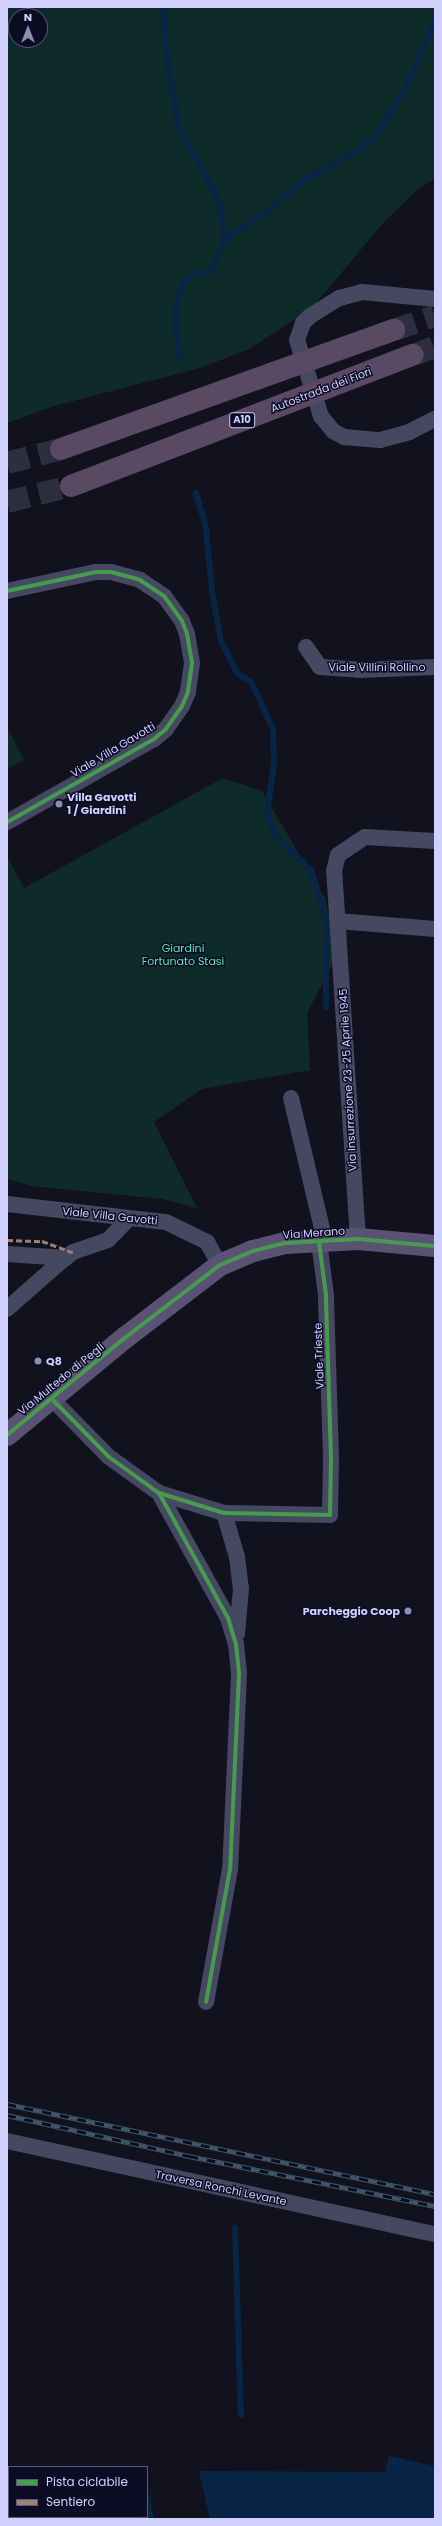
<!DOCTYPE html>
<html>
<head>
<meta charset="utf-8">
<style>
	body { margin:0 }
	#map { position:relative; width:442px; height:2526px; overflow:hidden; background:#12121f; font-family:Poppins,sans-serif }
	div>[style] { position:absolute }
	.green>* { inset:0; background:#0f2b29 }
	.water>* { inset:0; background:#082545 }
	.stream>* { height:6px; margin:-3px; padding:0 3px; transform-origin:3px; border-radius:3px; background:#082545 }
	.motorway-tunnel>* { height:22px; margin-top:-11px; transform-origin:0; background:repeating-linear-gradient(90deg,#2e2e41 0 22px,transparent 0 33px) }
	.minor>* { height:16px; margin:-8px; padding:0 8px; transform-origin:8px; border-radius:8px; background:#454861 }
	.primary>* { height:22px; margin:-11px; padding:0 11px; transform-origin:11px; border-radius:11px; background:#595273 }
	.motorway>* { height:22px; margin:-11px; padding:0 11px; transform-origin:11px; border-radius:11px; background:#594963 }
	.rail>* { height:4.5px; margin-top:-2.25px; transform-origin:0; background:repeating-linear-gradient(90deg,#0d0c25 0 9px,#3e5968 0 18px); box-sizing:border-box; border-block:1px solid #3e5968 }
	.quiet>* { height:3px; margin-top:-1.5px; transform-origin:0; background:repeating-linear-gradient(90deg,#9e8076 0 6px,transparent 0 9px) }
	.cycleway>* { height:4px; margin:-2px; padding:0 2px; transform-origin:2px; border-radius:2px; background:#469c4c }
	.dots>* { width:11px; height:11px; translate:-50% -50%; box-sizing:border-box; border:2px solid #0d0c25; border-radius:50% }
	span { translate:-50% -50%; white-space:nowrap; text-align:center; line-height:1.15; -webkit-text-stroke:3px #0d0c25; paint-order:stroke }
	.shield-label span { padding:1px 3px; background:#0d0c25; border:1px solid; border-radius:3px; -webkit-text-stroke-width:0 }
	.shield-label { font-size:10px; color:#d0d0ff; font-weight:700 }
	.street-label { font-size:11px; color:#d0d0ff }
	.poi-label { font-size:11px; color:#d0d0ff; font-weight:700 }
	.left { translate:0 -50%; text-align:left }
	.right { translate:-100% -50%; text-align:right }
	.park-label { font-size:11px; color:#50ebb2 }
	.frame { position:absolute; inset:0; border:8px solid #d0d0ff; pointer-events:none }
	.legend { position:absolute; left:8px; top:2466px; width:140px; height:52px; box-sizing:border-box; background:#0d0c25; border:1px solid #5b5a7c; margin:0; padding:5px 7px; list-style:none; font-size:12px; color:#d0d0ff }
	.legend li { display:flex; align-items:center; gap:8px; height:20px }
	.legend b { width:20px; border:1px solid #5b5a7c }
	.north { position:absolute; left:8px; top:8px; width:40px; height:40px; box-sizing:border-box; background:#0d0c25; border:1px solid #5b5a7c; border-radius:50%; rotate:0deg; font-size:11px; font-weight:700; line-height:16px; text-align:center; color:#d0d0ff }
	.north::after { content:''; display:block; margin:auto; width:14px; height:18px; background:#8e8eb1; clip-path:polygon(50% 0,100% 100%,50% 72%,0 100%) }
</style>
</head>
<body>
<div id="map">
	<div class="green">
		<i style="clip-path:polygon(evenodd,7px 7px,435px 7px,435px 179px,419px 188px,384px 222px,311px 309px,249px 349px,200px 368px,54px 406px,7px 423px,7px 7px,16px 16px,40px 16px,40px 40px,16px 40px,16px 16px)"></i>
		<i style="clip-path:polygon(7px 727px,24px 760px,7px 769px)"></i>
		<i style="clip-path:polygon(223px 778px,262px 791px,325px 898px,333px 932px,333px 963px,307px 1013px,310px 1070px,202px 1089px,154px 1122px,197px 1208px,163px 1199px,31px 1186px,7px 1179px,7px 856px,24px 888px)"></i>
	</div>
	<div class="water">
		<i style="clip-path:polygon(389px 2456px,435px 2466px,435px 2519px,210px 2519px,199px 2471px,385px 2472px)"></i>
		<i style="clip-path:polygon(7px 2473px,9px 2517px,147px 2517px,147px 2485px,154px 2519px,7px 2519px)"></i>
	</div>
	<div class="stream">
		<i style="left:164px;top:7px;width:46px;rotate:87.5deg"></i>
		<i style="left:166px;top:53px;width:76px;rotate:80.2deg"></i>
		<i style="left:179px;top:128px;width:83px;rotate:61.3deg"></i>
		<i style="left:219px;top:201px;width:38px;rotate:81deg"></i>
		<i style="left:180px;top:362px;width:42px;rotate:-96.8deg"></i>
		<i style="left:175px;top:320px;width:22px;rotate:-82deg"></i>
		<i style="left:178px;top:298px;width:17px;rotate:-69deg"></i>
		<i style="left:184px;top:282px;width:15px;rotate:-37deg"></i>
		<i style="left:196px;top:273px;width:16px;rotate:-7deg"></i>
		<i style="left:212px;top:271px;width:35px;rotate:-68deg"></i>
		<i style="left:225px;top:239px;width:50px;rotate:-32.7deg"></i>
		<i style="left:267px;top:212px;width:43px;rotate:-42.2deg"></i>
		<i style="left:299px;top:183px;width:66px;rotate:-28.9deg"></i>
		<i style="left:357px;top:151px;width:26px;rotate:-40deg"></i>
		<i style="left:377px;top:134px;width:53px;rotate:-58.1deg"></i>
		<i style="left:405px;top:89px;width:73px;rotate:-65.9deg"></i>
		<i style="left:196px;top:493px;width:36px;rotate:74deg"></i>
		<i style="left:206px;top:528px;width:64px;rotate:84.6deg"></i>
		<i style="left:212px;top:592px;width:50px;rotate:79.6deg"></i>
		<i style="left:221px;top:641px;width:36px;rotate:63deg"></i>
		<i style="left:237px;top:673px;width:18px;rotate:34deg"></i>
		<i style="left:252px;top:683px;width:51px;rotate:65.5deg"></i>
		<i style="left:273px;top:729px;width:34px;rotate:88deg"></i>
		<i style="left:274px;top:763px;width:51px;rotate:97.8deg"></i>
		<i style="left:267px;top:814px;width:22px;rotate:68deg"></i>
		<i style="left:275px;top:834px;width:51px;rotate:45deg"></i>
		<i style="left:311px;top:870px;width:50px;rotate:72.6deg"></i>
		<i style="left:326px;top:918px;width:89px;rotate:90deg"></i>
		<i style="left:235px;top:2228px;width:187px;rotate:88.2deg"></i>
	</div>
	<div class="motorway-tunnel">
		<i style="left:394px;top:330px;width:43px;rotate:-18.9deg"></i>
		<i style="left:413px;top:355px;width:23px;rotate:-20deg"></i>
		<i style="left:7px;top:463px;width:56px;rotate:-14.5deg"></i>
		<i style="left:7px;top:502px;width:66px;rotate:-14deg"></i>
	</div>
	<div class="minor">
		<i style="left:435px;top:299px;width:73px;rotate:-174.5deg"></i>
		<i style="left:362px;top:292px;width:24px;rotate:165deg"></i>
		<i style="left:339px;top:298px;width:34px;rotate:148deg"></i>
		<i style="left:310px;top:316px;width:10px;rotate:135deg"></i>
		<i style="left:303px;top:323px;width:18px;rotate:109deg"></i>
		<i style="left:297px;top:340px;width:80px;rotate:72.5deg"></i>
		<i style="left:321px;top:416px;width:19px;rotate:51deg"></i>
		<i style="left:333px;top:431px;width:13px;rotate:29deg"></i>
		<i style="left:344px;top:437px;width:36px;rotate:5deg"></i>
		<i style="left:380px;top:440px;width:30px;rotate:-15deg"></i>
		<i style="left:409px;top:432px;width:29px;rotate:-27deg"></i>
		<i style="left:7px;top:591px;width:91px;rotate:-12.1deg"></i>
		<i style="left:96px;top:572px;width:15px"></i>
		<i style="left:111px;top:572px;width:30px;rotate:15deg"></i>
		<i style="left:140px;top:580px;width:29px;rotate:34deg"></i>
		<i style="left:164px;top:596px;width:31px;rotate:54deg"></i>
		<i style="left:182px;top:621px;width:14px;rotate:69deg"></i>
		<i style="left:187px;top:634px;width:29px;rotate:80deg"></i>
		<i style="left:192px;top:663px;width:29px;rotate:98deg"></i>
		<i style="left:188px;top:692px;width:15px;rotate:113deg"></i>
		<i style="left:182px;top:706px;width:28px;rotate:125deg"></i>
		<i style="left:166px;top:729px;width:16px;rotate:140deg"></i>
		<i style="left:154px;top:739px;width:169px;rotate:150.5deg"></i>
		<i style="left:306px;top:647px;width:24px;rotate:55deg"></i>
		<i style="left:320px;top:667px;width:39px;rotate:4deg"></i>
		<i style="left:359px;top:670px;width:76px;rotate:-2.3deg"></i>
		<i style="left:338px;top:921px;width:97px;rotate:4.7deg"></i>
		<i style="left:291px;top:1098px;width:147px;rotate:76.6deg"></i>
		<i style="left:7px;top:1204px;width:160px;rotate:6.5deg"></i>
		<i style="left:166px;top:1222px;width:46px;rotate:26deg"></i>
		<i style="left:207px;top:1242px;width:26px;rotate:61deg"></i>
		<i style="left:358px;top:1239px;width:369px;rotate:-93.7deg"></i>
		<i style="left:334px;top:871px;width:16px;rotate:-76deg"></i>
		<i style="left:338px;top:855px;width:32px;rotate:-34deg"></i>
		<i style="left:365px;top:837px;width:70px;rotate:3.3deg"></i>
		<i style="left:7px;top:1254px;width:59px;rotate:3.9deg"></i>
		<i style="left:7px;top:1309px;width:68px;rotate:-41.4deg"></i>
		<i style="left:58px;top:1264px;width:19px;rotate:-39deg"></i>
		<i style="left:73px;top:1252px;width:37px;rotate:-19deg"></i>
		<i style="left:108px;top:1240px;width:29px;rotate:-46deg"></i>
		<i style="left:52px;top:1399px;width:81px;rotate:45.5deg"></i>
		<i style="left:109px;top:1457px;width:62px;rotate:35.8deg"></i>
		<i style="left:159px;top:1493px;width:68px;rotate:17.1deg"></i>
		<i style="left:224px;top:1513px;width:106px;rotate:1.1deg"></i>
		<i style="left:330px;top:1515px;width:57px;rotate:-89deg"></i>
		<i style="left:331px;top:1458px;width:163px;rotate:-91.8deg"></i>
		<i style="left:326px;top:1295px;width:53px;rotate:-97.5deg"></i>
		<i style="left:159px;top:1493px;width:143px;rotate:61.1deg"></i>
		<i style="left:228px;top:1618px;width:27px;rotate:73deg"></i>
		<i style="left:236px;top:1644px;width:30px;rotate:84deg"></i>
		<i style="left:239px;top:1674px;width:195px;rotate:92.6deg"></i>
		<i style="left:230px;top:1869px;width:135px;rotate:100.2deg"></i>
		<i style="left:224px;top:1513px;width:46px;rotate:73.5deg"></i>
		<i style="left:237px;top:1557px;width:31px;rotate:83deg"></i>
		<i style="left:241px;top:1588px;width:46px;rotate:95deg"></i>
		<i style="left:7px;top:2141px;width:438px;rotate:12.3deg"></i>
	</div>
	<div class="primary">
		<i style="left:7px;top:1435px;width:154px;rotate:-39.5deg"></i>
		<i style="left:126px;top:1337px;width:118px;rotate:-37.5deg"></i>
		<i style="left:220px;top:1265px;width:36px;rotate:-23deg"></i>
		<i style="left:253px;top:1251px;width:34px;rotate:-14deg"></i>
		<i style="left:286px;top:1243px;width:72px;rotate:-3.2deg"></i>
		<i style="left:358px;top:1239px;width:77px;rotate:5.2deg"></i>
	</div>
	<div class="motorway">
		<i style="left:61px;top:449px;width:354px;rotate:-19.7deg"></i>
		<i style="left:71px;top:486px;width:366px;rotate:-21deg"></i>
	</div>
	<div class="rail">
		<i style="left:7px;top:2104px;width:437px;rotate:11.9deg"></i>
		<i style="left:7px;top:2115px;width:187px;rotate:12.7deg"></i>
		<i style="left:189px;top:2156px;width:251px;rotate:11.5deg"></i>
	</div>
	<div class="quiet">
		<i style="left:7px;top:1240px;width:35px;rotate:2deg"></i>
		<i style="left:42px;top:1241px;width:33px;rotate:20deg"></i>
	</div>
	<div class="cycleway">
		<i style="left:7px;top:591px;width:91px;rotate:-12.1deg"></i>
		<i style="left:96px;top:572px;width:15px"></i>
		<i style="left:111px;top:572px;width:30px;rotate:15deg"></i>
		<i style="left:140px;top:580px;width:29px;rotate:34deg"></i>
		<i style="left:164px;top:596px;width:31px;rotate:54deg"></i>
		<i style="left:182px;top:621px;width:14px;rotate:69deg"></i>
		<i style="left:187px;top:634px;width:29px;rotate:80deg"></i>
		<i style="left:192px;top:663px;width:29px;rotate:98deg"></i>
		<i style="left:188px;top:692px;width:15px;rotate:113deg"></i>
		<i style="left:182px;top:706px;width:28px;rotate:125deg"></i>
		<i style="left:166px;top:729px;width:16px;rotate:140deg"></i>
		<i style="left:154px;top:739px;width:169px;rotate:150.5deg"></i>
		<i style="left:52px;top:1399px;width:81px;rotate:45.5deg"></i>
		<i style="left:109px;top:1457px;width:62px;rotate:35.8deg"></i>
		<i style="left:159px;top:1493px;width:68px;rotate:17.1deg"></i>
		<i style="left:224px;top:1513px;width:106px;rotate:1.1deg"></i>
		<i style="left:330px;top:1515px;width:57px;rotate:-89deg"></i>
		<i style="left:331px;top:1458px;width:163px;rotate:-91.8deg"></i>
		<i style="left:326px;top:1295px;width:53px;rotate:-97.5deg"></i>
		<i style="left:7px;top:1435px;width:154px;rotate:-39.5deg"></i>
		<i style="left:126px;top:1337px;width:118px;rotate:-37.5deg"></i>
		<i style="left:220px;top:1265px;width:36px;rotate:-23deg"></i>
		<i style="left:253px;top:1251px;width:34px;rotate:-14deg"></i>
		<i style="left:286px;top:1243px;width:72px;rotate:-3.2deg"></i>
		<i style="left:358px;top:1239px;width:77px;rotate:5.2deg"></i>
		<i style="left:159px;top:1493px;width:143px;rotate:61.1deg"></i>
		<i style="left:228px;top:1618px;width:27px;rotate:73deg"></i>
		<i style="left:236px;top:1644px;width:30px;rotate:84deg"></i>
		<i style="left:239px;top:1674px;width:195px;rotate:92.6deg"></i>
		<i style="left:230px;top:1869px;width:135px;rotate:100.2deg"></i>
	</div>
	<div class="dots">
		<i style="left:59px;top:804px;background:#8e8eb1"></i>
		<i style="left:38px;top:1361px;background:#8e8eb1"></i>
		<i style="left:408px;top:1611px;background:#8e8eb1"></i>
	</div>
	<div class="shield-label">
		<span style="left:242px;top:420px">A10</span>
	</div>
	<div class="street-label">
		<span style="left:321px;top:390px;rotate:-21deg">Autostrada dei Fiori</span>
		<span style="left:377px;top:667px">Viale Villini Rollino</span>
		<span style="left:113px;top:750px;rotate:-31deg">Viale Villa Gavotti</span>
		<span style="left:348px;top:1080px;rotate:-93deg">Via Insurrezione 23-25 Aprile 1945</span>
		<span style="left:110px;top:1216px;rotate:6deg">Viale Villa Gavotti</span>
		<span style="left:314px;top:1233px;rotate:-4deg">Via Merano</span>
		<span style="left:319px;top:1356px;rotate:-92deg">Viale Trieste</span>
		<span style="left:61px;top:1379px;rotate:-39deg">Via Multedo di Pegli</span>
		<span style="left:221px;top:2188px;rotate:12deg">Traversa Ronchi Levante</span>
	</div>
	<div class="poi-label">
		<span class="left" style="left:67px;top:804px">Villa Gavotti<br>1 / Giardini</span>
		<span class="left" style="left:46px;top:1361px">Q8</span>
		<span class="right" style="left:400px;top:1611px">Parcheggio Coop</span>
	</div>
	<div class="park-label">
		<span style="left:183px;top:955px">Giardini<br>Fortunato Stasi</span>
	</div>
	<div class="frame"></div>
	<ul class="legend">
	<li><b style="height:5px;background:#469c4c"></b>Pista ciclabile</li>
	<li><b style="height:5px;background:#9e8076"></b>Sentiero</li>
	</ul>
	<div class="north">N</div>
</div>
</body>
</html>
